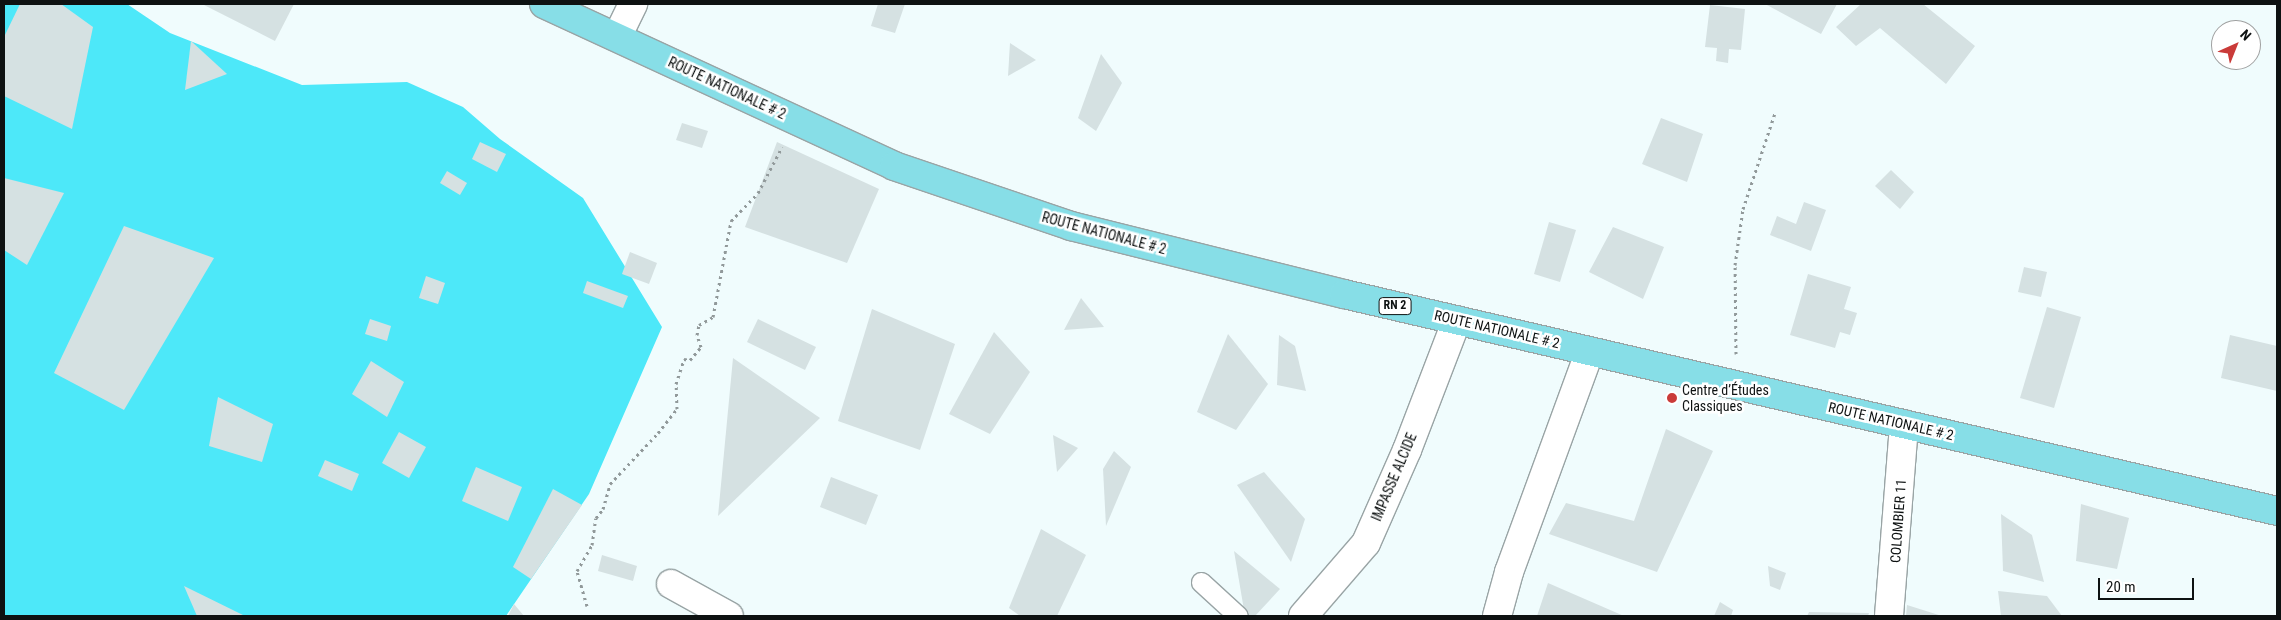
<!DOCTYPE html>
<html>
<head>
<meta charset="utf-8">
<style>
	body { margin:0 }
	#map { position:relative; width:2281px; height:620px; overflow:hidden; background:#f0fcfd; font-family:"Roboto Condensed",sans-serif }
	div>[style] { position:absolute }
	.green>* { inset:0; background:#4de8f9 }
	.building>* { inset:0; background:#d5e1e2 }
	.path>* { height:3px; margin-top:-1.5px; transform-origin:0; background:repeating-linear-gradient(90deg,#91999a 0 2.5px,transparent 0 6.5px) }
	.roads { filter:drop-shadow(1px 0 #99a4a5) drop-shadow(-1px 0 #99a4a5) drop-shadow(0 1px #99a4a5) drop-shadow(0 -1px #99a4a5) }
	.service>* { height:19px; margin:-9.5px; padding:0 9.5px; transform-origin:9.5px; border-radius:9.5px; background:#fff }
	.minor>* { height:28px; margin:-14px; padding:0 14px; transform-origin:14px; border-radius:14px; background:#fff }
	.primary>* { height:28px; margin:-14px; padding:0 14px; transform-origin:14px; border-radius:14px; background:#87dee7 }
	.dots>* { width:14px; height:14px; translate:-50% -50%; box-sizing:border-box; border:2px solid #fff; border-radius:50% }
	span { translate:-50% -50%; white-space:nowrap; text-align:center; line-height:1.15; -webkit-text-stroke:5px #fff; paint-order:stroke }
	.shield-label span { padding:1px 4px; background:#fff; border:1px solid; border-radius:4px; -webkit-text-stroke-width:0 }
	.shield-label { font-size:12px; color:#0e1212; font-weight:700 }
	.street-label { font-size:14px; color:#0e1212 }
	.poi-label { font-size:14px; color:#0e1212 }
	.left { translate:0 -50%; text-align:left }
	.frame { position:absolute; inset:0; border:5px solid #0e1212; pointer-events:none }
	.north { position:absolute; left:2211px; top:20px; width:50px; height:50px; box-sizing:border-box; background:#fff; border:1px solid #9fa0a0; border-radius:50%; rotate:44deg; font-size:14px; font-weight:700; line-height:20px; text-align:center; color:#0e1212 }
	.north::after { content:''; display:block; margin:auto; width:18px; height:22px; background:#ca3b39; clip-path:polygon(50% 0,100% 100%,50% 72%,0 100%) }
	.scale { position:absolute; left:2098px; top:578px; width:96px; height:22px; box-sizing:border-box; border:2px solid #0e1212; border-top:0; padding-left:6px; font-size:15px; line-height:18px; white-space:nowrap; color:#0e1212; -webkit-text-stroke:4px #fff; paint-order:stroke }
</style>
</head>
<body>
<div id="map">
	<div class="green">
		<i style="clip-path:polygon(4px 4px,127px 4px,170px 33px,302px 85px,407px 82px,463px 107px,500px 139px,583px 198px,662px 327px,589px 494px,506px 616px,4px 616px)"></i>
	</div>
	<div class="building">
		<i style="clip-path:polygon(20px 4px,61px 4px,93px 27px,72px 129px,4px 96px,4px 37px)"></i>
		<i style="clip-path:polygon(202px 4px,294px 4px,275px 41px)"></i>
		<i style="clip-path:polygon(878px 4px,905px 4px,895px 33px,871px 26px)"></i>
		<i style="clip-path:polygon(1765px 4px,1837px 4px,1821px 34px)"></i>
		<i style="clip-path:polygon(1861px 4px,1923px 4px,1975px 46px,1946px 84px,1880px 28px,1856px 46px,1836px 27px)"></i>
		<i style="clip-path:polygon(1710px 5px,1745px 9px,1741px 50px,1729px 49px,1728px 63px,1716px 61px,1717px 48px,1705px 47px)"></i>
		<i style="clip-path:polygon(191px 41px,227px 74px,185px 90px)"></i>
		<i style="clip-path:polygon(1010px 43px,1036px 60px,1008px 76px)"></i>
		<i style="clip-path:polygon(1101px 54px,1122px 83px,1096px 131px,1078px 118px)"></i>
		<i style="clip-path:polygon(1661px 118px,1703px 134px,1687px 182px,1642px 164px)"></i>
		<i style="clip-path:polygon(682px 123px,708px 131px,702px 148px,676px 140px)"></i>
		<i style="clip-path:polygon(480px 142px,506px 154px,497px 172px,472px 159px)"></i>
		<i style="clip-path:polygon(777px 142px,879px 189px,847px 263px,745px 227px)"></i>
		<i style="clip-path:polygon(1891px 170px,1914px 192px,1900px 209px,1875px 186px)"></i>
		<i style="clip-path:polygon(447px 171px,467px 183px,460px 195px,440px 183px)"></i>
		<i style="clip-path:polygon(4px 178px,64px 193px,27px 265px,4px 250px)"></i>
		<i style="clip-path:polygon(1804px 202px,1826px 210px,1811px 251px,1770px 235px,1777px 216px,1796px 224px)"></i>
		<i style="clip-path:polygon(1549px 222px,1576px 230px,1560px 282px,1534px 274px)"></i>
		<i style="clip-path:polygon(124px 226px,214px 258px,124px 410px,54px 373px)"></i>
		<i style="clip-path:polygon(1613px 227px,1664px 247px,1643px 299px,1589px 272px)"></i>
		<i style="clip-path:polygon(630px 252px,657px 263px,649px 284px,622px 274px)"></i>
		<i style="clip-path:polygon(2024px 267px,2047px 272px,2041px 297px,2018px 292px)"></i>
		<i style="clip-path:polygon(1808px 274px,1851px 287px,1844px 309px,1857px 313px,1850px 335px,1840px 332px,1835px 348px,1790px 335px)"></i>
		<i style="clip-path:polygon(426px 276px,445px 283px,438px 304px,419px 298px)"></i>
		<i style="clip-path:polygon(587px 281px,628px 296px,623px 308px,583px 293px)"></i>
		<i style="clip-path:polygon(1081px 298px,1104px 327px,1064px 330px)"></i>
		<i style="clip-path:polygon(2047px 307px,2081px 317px,2054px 408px,2020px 398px)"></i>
		<i style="clip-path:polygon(872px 309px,955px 344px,920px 450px,838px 421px)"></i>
		<i style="clip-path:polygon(370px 319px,391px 326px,387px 341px,365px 334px)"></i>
		<i style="clip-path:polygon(758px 319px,816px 347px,805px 370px,747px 342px)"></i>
		<i style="clip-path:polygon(994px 332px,1030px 372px,990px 434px,949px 414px)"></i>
		<i style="clip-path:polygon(1228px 334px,1268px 384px,1236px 430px,1197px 412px)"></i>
		<i style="clip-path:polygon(1279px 335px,1295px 346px,1306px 391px,1277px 385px)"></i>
		<i style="clip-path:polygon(2230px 335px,2277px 346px,2277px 391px,2221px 378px)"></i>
		<i style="clip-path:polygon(733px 358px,820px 418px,718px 516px)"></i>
		<i style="clip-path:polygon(371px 361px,404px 382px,387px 417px,352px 394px)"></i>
		<i style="clip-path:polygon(218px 397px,273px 424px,262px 462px,209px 446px)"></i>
		<i style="clip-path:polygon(1666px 429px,1713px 451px,1657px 572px,1549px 534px,1566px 503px,1634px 521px)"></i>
		<i style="clip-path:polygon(399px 432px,426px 447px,409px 478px,382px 463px)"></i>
		<i style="clip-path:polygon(1053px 435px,1078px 448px,1057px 472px)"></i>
		<i style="clip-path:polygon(1114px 451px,1131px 467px,1106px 526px,1103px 469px)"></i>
		<i style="clip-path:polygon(325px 460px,359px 474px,352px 491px,318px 476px)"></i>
		<i style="clip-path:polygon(476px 467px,522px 487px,508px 521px,462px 501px)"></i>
		<i style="clip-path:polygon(1264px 472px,1305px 519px,1291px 562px,1237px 485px)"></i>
		<i style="clip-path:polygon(831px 477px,878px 495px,866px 525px,820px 507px)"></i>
		<i style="clip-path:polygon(553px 489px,582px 505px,531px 579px,513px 567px)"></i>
		<i style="clip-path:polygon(2081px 504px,2129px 518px,2117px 569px,2076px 561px)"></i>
		<i style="clip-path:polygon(2001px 514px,2032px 535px,2044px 582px,2003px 571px)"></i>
		<i style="clip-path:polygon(1041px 529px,1086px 555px,1057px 616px,1020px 616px,1009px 608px)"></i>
		<i style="clip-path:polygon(1234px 551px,1280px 589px,1255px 616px,1245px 616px)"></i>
		<i style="clip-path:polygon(602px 555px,637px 566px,633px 581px,598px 571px)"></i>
		<i style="clip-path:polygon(1768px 566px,1786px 573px,1780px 590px,1770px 586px)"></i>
		<i style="clip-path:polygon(1548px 583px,1624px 616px,1537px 616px)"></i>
		<i style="clip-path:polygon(184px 586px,245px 616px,197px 616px)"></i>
		<i style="clip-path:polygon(1998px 591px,2047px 596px,2062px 616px,2001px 616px)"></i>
		<i style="clip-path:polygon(1720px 602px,1733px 610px,1731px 616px,1714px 616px)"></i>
		<i style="clip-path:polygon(514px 604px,524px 616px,508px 616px)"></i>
		<i style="clip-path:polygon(1907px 605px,1942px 616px,1906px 616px)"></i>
		<i style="clip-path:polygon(1809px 612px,1869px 613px,1868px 616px,1807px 616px)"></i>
	</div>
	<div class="path">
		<i style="left:1736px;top:354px;width:89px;rotate:-90.6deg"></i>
		<i style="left:1735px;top:265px;width:57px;rotate:-81.9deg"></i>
		<i style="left:1743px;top:209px;width:101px;rotate:-71.6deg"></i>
		<i style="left:587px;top:606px;width:36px;rotate:-106deg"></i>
		<i style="left:577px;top:571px;width:30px;rotate:-60deg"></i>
		<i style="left:592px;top:545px;width:27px;rotate:-82deg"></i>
		<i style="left:596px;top:518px;width:11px;rotate:-52deg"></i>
		<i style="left:603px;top:509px;width:26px;rotate:-74deg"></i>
		<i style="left:610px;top:484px;width:70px;rotate:-46.7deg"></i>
		<i style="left:658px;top:433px;width:31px;rotate:-52deg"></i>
		<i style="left:677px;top:409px;width:25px;rotate:-92deg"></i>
		<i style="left:676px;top:384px;width:26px;rotate:-72deg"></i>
		<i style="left:684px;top:359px;width:6px;rotate:9deg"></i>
		<i style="left:690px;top:360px;width:17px;rotate:-50deg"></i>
		<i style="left:701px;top:347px;width:13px;rotate:-108deg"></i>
		<i style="left:697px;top:335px;width:10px;rotate:-79deg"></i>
		<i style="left:699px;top:325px;width:16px;rotate:-30deg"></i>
		<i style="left:713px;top:317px;width:98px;rotate:-79.4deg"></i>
		<i style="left:731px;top:221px;width:39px;rotate:-46deg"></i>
		<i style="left:758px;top:193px;width:52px;rotate:-62.4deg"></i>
	</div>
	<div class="roads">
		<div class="service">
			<i style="left:1201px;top:582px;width:50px;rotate:42.6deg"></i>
		</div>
		<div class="minor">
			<i style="left:617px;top:37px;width:37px;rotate:-64deg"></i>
			<i style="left:671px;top:584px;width:66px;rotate:28.9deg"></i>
			<i style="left:1303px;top:616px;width:96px;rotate:-49.2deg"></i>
			<i style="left:1366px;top:543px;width:102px;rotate:-66.2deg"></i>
			<i style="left:1407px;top:450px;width:139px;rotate:-69deg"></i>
			<i style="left:1497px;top:616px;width:46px;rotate:-74.7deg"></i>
			<i style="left:1509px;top:572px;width:235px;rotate:-69.9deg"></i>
			<i style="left:1889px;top:616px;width:192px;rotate:-85.5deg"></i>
		</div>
		<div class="primary">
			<i style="left:544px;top:4px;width:386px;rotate:24.8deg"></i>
			<i style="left:894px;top:166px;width:187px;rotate:18.7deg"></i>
			<i style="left:1071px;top:226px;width:281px;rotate:14deg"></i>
			<i style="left:1344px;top:294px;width:958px;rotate:13.09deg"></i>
		</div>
	</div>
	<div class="dots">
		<i style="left:1672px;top:398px;background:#ca3b39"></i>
	</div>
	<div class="shield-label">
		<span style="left:1395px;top:306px">RN 2</span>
	</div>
	<div class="street-label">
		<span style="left:727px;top:88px;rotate:25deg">ROUTE NATIONALE # 2</span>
		<span style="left:1104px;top:233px;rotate:15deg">ROUTE NATIONALE # 2</span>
		<span style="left:1497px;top:329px;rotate:13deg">ROUTE NATIONALE # 2</span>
		<span style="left:1891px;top:421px;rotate:13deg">ROUTE NATIONALE # 2</span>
		<span style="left:1394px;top:477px;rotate:-67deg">IMPASSE ALCIDE</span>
		<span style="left:1898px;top:521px;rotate:-86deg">COLOMBIER 11</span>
	</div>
	<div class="poi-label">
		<span class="left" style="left:1682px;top:398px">Centre d’Études<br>Classiques</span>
	</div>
	<div class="frame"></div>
	<div class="north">N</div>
	<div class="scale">20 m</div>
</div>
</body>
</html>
